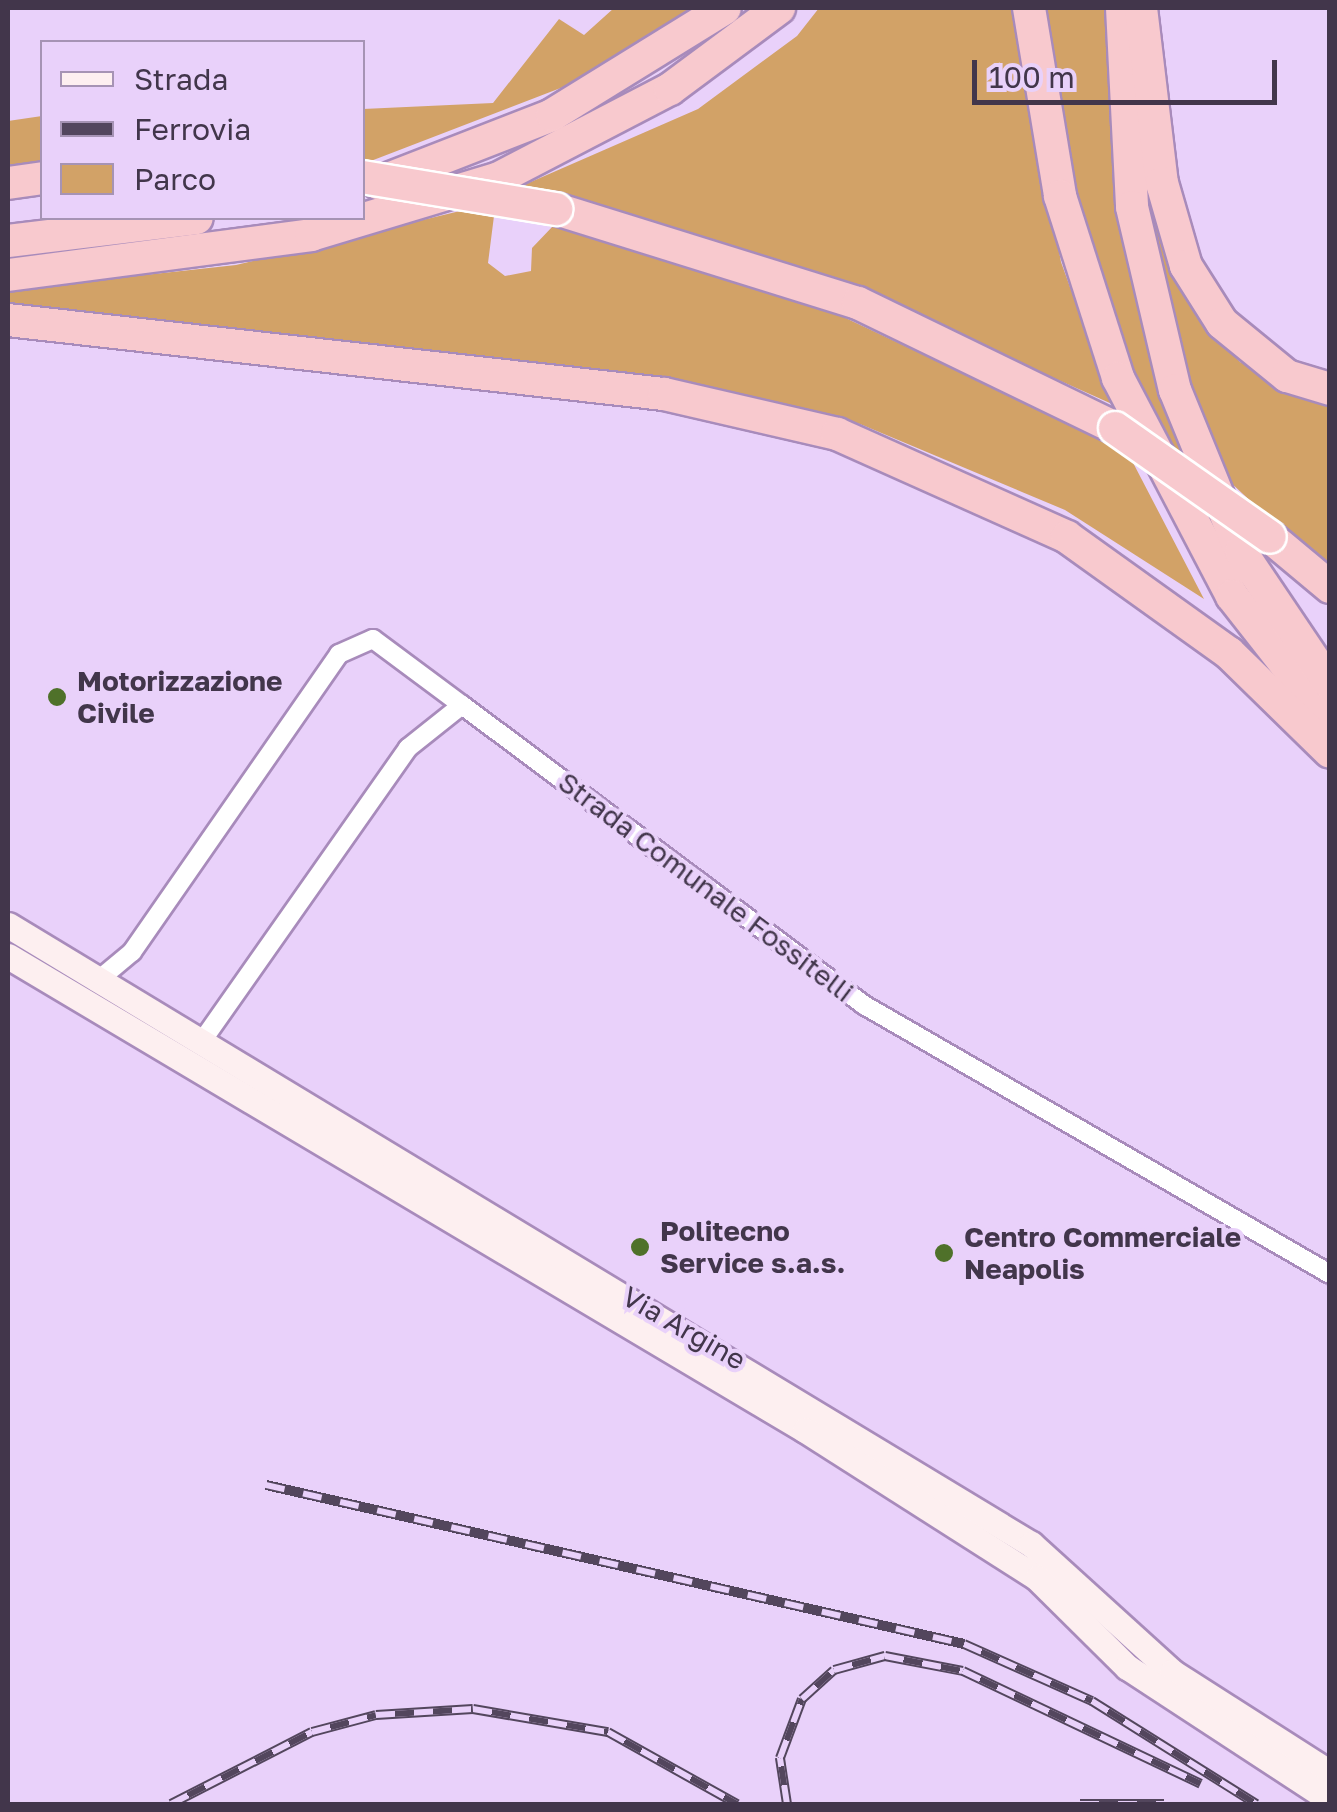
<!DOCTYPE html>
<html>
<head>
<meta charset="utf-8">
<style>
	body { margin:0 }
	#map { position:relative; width:1337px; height:1812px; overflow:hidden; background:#e9d1fa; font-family:"Golos Text",sans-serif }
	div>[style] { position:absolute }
	.green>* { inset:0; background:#d2a267 }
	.roads { filter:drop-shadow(2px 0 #a88bbb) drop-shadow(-2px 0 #a88bbb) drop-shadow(0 2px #a88bbb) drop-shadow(0 -2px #a88bbb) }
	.street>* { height:18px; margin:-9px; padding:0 9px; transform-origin:9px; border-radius:9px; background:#fff }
	.secondary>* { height:25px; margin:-12.5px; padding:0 12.5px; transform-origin:12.5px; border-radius:12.5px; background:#fdeff0 }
	.highway>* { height:32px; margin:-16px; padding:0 16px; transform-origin:16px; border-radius:16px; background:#f8c9ce }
	.rail>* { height:10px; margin-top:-5px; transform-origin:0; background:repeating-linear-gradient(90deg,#e9d1fa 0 19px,#53465d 0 38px); box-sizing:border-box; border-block:2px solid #53465d }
	.bridges { filter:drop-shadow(2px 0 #fff) drop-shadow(-2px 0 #fff) drop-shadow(0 2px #fff) drop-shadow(0 -2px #fff) }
	.highway-bridge>* { height:32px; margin:-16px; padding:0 16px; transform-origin:16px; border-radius:16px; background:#f8c9ce }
	.dots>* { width:28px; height:28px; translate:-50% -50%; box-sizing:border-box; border:5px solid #e9d1fa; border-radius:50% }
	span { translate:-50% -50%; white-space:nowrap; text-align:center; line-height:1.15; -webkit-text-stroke:8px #e9d1fa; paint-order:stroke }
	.poi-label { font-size:28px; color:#42364b; font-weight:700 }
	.left { translate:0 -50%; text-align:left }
	.street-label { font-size:28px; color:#42364b }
	.frame { position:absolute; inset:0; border:10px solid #42364b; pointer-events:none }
	.legend { position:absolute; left:40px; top:40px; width:325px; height:180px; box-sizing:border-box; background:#e9d1fa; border:2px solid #a693b4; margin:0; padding:12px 18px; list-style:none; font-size:30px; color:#42364b }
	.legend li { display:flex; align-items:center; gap:20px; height:50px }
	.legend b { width:50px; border:2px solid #a693b4 }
	.scale { position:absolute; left:972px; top:60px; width:305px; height:45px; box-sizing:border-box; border:5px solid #42364b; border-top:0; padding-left:12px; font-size:30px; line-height:35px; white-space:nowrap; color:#42364b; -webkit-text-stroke:8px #e9d1fa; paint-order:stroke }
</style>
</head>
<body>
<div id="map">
	<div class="green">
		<i style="clip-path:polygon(614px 8px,693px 8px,571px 84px,363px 164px,363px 109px,493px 103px,559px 19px,584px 35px)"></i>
		<i style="clip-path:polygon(819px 8px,1014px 8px,1061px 262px,1112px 404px,822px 274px,517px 188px,698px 109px,797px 36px)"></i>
		<i style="clip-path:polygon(1041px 8px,1111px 8px,1123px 231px,1183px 455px,1162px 444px,1129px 371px,1061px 145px)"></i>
		<i style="clip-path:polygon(42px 116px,42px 172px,8px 176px,8px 121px)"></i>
		<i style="clip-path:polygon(1141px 157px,1164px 255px,1209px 330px,1240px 362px,1329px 404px,1329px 574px,1229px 481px,1201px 423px,1153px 261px)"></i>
		<i style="clip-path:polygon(460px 211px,494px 216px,488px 263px,505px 276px,531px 271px,532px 248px,553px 226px,837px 314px,1096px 436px,1129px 455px,1204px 599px,1065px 510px,860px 424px,654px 377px,8px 310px,8px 290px,236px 265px)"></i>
	</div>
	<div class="roads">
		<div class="street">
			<i style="left:96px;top:982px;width:47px;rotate:-39.8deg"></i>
			<i style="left:132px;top:952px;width:363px;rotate:-55.2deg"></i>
			<i style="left:339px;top:654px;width:37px;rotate:-24deg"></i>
			<i style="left:373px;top:639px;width:111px;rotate:36.6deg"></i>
			<i style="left:200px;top:1044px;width:362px;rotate:-54.9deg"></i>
			<i style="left:408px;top:748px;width:69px;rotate:-38.5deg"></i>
			<i style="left:462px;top:705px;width:502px;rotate:36.73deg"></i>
			<i style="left:864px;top:1005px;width:538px;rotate:30deg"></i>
		</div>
		<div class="secondary">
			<i style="left:8px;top:925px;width:1196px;rotate:31.18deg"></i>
			<i style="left:1031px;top:1544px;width:190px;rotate:42.2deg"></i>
			<i style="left:1172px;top:1672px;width:188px;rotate:32.6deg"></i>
			<i style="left:8px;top:956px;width:927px;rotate:30.74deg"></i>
			<i style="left:805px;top:1430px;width:275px;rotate:32.5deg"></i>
			<i style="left:1037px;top:1578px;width:127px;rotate:44.7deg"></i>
			<i style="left:1127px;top:1667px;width:243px;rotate:33.2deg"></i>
		</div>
		<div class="highway">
			<i style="left:1029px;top:8px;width:191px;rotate:80.6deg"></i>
			<i style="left:1060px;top:196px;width:191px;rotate:72.3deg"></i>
			<i style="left:1118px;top:378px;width:246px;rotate:62.4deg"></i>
			<i style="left:1232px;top:596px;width:159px;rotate:51.9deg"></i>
			<i style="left:1122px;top:8px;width:199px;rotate:87.1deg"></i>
			<i style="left:1132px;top:207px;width:188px;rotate:76.8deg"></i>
			<i style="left:1175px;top:390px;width:175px;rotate:67.8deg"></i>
			<i style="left:1241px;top:552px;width:159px;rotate:56deg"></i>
			<i style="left:1141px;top:8px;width:176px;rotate:83.2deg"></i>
			<i style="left:1162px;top:183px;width:86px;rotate:73.9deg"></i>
			<i style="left:1186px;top:266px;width:67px;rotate:57.7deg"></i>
			<i style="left:1222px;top:323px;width:84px;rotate:39.2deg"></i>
			<i style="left:1287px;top:376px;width:45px;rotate:16.8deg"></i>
			<i style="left:8px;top:183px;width:34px;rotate:-8deg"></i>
			<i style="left:378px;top:183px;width:187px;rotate:-21.3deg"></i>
			<i style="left:552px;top:115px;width:203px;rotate:-31.7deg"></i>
			<i style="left:556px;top:209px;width:316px;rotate:17.3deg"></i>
			<i style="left:858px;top:303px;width:286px;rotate:25.9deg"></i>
			<i style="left:8px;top:241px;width:190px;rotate:-6.9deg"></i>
			<i style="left:8px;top:275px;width:306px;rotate:-7.5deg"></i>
			<i style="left:311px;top:235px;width:194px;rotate:-16.8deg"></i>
			<i style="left:497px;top:179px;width:195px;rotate:-27.5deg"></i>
			<i style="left:670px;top:89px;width:136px;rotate:-36.6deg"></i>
			<i style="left:8px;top:320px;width:660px;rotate:6.44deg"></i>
			<i style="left:664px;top:394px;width:178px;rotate:13deg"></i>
			<i style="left:837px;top:434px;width:252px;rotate:24.1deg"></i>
			<i style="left:1067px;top:537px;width:199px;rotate:35.6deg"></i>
			<i style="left:1229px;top:653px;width:141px;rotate:44.4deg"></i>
			<i style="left:1270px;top:537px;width:78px;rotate:39.8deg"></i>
		</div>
	</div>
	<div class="rail">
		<i style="left:266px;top:1485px;width:716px;rotate:12.83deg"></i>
		<i style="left:964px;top:1644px;width:140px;rotate:24deg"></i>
		<i style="left:1092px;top:1701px;width:194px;rotate:32.1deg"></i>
		<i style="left:171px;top:1804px;width:158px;rotate:-27.1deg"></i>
		<i style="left:312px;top:1732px;width:66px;rotate:-14.9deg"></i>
		<i style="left:376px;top:1715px;width:97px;rotate:-3.5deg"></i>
		<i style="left:473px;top:1709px;width:137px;rotate:9.7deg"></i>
		<i style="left:608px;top:1732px;width:148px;rotate:29.2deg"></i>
		<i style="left:787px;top:1804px;width:47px;rotate:-98.7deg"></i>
		<i style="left:780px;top:1758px;width:63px;rotate:-69.6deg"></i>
		<i style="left:802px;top:1699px;width:43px;rotate:-42.2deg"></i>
		<i style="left:834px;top:1670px;width:53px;rotate:-15.4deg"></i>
		<i style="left:885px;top:1656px;width:79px;rotate:10.9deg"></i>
		<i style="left:963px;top:1671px;width:263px;rotate:25.4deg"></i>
		<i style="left:1080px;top:1804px;width:84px"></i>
	</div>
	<div class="bridges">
		<div class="highway-bridge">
			<i style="left:362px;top:177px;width:197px;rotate:9.4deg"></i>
			<i style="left:1115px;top:428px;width:189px;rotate:35.1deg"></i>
		</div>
	</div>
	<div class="dots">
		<i style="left:57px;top:697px;background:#4f712a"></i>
		<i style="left:640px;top:1247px;background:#4f712a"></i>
		<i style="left:944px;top:1253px;background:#4f712a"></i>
	</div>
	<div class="poi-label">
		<span class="left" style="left:77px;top:697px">Motorizzazione<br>Civile</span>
		<span class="left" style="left:660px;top:1247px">Politecno<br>Service s.a.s.</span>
		<span class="left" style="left:964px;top:1253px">Centro Commerciale<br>Neapolis</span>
	</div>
	<div class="street-label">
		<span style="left:706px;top:887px;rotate:37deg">Strada Comunale Fossitelli</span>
		<span style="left:684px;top:1328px;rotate:30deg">Via Argine</span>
	</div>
	<div class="frame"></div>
	<ul class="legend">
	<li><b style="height:12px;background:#fdeff0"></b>Strada</li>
	<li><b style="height:12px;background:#53465d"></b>Ferrovia</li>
	<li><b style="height:28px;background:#d2a267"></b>Parco</li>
	</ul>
	<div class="scale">100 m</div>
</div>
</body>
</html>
